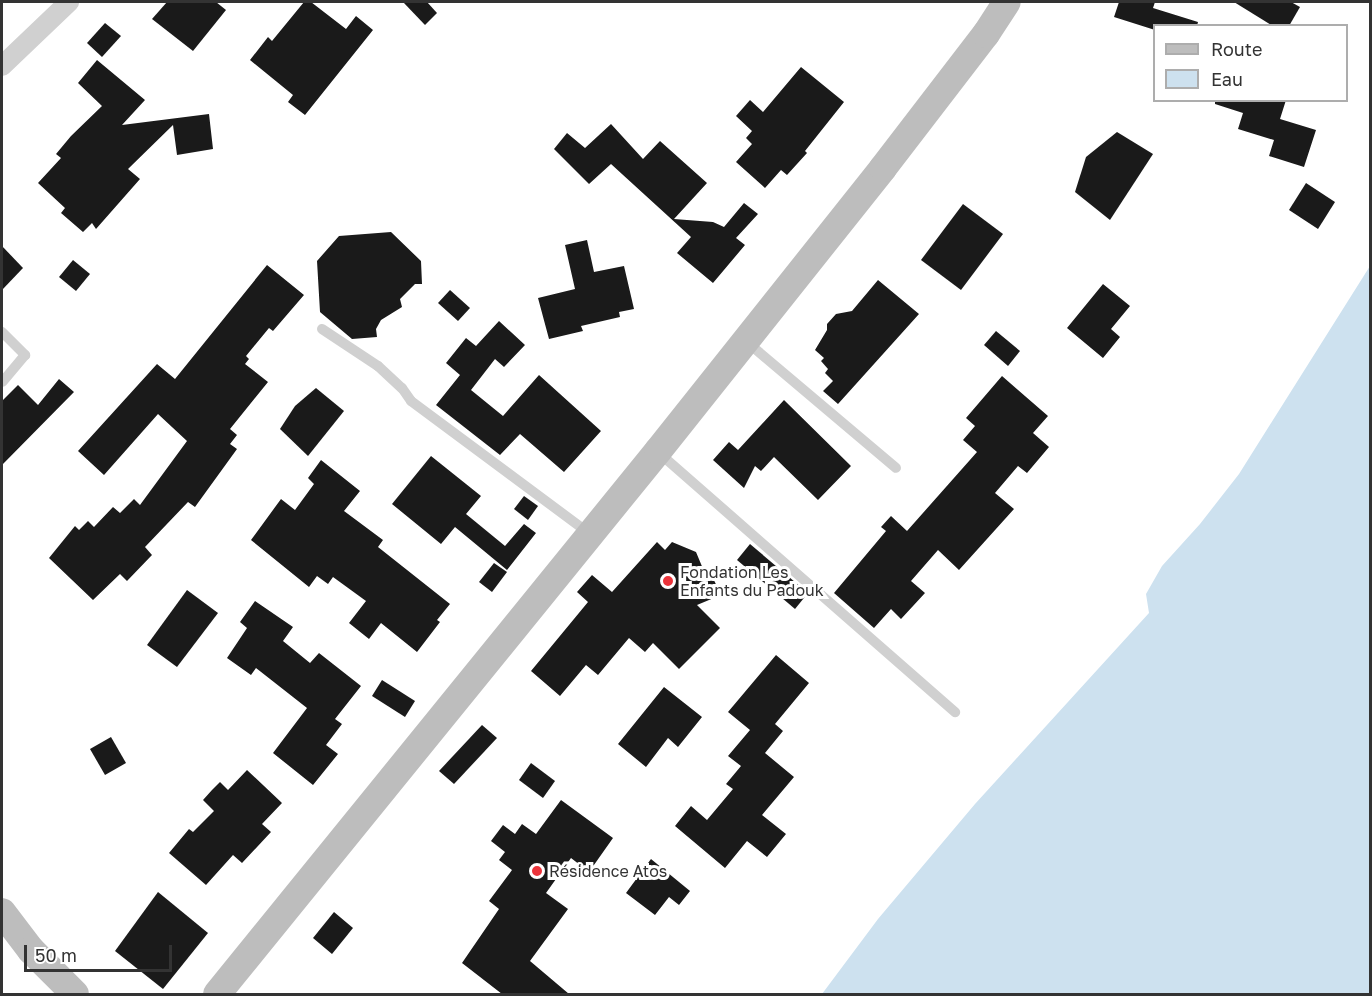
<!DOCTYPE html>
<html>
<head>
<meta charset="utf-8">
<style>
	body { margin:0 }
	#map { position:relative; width:1372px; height:996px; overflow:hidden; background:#fff; font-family:"Golos Text",sans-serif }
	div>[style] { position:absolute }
	.water>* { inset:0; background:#cde1ef }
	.building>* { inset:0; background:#1a1a1a }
	.service>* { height:10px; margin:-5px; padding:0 5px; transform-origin:5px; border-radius:5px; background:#d0d0d0 }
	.minor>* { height:20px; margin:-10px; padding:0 10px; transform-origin:10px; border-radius:10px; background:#d0d0d0 }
	.secondary>* { height:28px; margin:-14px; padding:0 14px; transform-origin:14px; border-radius:14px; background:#bdbdbd }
	.dots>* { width:16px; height:16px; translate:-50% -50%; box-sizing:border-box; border:3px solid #fff; border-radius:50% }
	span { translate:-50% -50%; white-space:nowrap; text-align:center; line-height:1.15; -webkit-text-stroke:6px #fff; paint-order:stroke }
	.poi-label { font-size:16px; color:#333 }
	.left { translate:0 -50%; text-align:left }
	.frame { position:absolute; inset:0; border:3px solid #333; pointer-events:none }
	.legend { position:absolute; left:1153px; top:24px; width:195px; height:78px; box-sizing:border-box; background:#fff; border:2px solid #adadad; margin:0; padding:8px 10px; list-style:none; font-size:18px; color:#333 }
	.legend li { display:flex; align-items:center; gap:12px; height:30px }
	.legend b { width:30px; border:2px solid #adadad }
	.scale { position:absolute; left:24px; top:945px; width:148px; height:27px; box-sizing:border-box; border:3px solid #333; border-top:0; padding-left:8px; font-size:18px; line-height:21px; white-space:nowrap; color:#333; -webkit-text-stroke:4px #fff; paint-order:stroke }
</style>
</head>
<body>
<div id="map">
	<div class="water">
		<i style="clip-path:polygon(1370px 266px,1370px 994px,822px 994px,878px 919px,975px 804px,1149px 613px,1146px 594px,1162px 566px,1200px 524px,1239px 474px)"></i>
	</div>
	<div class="building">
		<i style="clip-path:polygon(167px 2px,216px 2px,226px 10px,193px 51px,152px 19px)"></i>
		<i style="clip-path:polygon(304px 2px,311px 2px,346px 29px,356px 16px,373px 30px,305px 115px,288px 102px,293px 95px,250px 60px,268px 37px,272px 41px)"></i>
		<i style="clip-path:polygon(403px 2px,427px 2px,437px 13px,425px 25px)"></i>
		<i style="clip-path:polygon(1119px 2px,1155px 2px,1153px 8px,1198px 22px,1197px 26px,1155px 26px,1155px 30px,1114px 17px)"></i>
		<i style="clip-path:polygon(1234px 2px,1291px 2px,1300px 7px,1289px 26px,1273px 26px)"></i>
		<i style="clip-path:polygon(105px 23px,121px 36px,102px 57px,87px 43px)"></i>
		<i style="clip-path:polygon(97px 60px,145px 100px,122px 125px,209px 114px,213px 149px,177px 155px,173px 125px,128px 169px,140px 179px,96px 229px,92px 223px,83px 232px,61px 213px,65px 208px,38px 183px,61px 158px,56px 154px,71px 136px,102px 106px,78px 83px)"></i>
		<i style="clip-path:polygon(801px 67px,844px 102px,805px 151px,807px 153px,787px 175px,781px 170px,765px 188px,736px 162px,752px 144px,746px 138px,752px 131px,736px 116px,750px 100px,763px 112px)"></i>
		<i style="clip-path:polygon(1215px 100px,1286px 100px,1280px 119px,1316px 130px,1304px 167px,1269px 156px,1274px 140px,1238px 129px,1243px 113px,1215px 104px)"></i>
		<i style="clip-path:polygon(611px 124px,643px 159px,660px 141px,707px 183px,674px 219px,713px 222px,724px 227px,744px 203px,758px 214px,736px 238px,745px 245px,713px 283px,677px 253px,691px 237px,611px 164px,589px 184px,554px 149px,567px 133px,585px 148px)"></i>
		<i style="clip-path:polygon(1117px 132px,1153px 154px,1110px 220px,1075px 192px,1086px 157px)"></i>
		<i style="clip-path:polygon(1306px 183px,1335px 202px,1318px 229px,1289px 210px)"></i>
		<i style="clip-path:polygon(963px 204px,1003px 234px,961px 290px,921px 260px)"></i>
		<i style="clip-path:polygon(391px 232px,421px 261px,422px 284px,415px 284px,400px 299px,402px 307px,381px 320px,376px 329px,377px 337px,352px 339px,320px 312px,317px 261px,339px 236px)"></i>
		<i style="clip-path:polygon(587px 240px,594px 272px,624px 266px,634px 309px,619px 312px,620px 317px,581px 326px,583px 331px,549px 339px,538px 298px,575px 289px,565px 245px)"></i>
		<i style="clip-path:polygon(2px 246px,23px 268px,2px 290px)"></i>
		<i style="clip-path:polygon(73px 260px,90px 274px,76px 291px,59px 277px)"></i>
		<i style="clip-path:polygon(267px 265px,304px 295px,273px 331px,269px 328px,246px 356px,249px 359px,245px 364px,268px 382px,230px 429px,237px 435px,230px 444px,237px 449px,195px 507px,188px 502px,145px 547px,152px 555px,127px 581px,120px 574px,93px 600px,49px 558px,75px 526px,79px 530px,88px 521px,94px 527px,113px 507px,120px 513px,134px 499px,140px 505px,187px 441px,158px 414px,104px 475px,78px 451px,157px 364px,175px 379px)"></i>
		<i style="clip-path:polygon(878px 280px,919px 314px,838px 404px,823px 391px,833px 381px,825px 373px,828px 369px,821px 361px,824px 358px,815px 350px,827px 330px,827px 324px,836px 314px,852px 311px)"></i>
		<i style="clip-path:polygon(1103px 284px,1130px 306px,1111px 329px,1120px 337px,1103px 358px,1067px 328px)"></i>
		<i style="clip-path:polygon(450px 290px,470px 308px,458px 321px,438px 303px)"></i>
		<i style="clip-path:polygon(499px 321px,525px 345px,504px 367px,495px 359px,471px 390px,503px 416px,539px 375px,601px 431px,564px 472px,520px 434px,500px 455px,436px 405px,460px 375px,446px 363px,466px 338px,476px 346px)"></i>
		<i style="clip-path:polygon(996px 331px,1020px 351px,1008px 366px,984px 345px)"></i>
		<i style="clip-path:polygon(1002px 376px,1048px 416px,1033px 433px,1049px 447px,1027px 473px,1018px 466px,995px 493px,1014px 509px,959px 570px,938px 550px,911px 581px,925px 593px,901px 619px,891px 609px,874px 628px,834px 593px,886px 531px,881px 527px,891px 516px,907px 531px,977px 452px,963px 440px,975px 426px,966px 418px)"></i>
		<i style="clip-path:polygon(59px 379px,74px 392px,2px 465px,2px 401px,18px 385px,38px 405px)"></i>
		<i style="clip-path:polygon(316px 388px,344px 411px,308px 456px,280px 429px,295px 406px)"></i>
		<i style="clip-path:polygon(784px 400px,851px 466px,818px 500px,774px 457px,761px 471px,755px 466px,744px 488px,713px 460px,729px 442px,738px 450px)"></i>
		<i style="clip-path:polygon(431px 456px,481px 496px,466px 514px,505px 546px,524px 524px,536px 533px,507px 570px,455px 527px,441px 544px,392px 504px)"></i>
		<i style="clip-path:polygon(321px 460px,360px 491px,344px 511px,383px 540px,378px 547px,450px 604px,437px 620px,440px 622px,417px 652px,381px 623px,369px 639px,349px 623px,366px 601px,333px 577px,328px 584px,317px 576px,309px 587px,251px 540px,281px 499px,295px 510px,314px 484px,308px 478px)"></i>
		<i style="clip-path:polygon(524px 496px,538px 506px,528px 520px,514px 509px)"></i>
		<i style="clip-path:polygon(657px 542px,665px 550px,672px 542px,696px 552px,706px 576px,712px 576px,721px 595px,697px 605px,720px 628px,679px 669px,653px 643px,645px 652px,629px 638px,598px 675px,586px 665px,560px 696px,531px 671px,588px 602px,577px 592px,592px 575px,612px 592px)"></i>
		<i style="clip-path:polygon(750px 544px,808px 593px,795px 609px,737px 560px)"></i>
		<i style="clip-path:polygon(494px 563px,507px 572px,492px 592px,479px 582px)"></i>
		<i style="clip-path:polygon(187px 590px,218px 613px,177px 667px,147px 645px)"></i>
		<i style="clip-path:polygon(255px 601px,293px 627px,283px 641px,310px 663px,319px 653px,361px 686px,335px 719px,342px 724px,326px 745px,338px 754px,313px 785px,273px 753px,307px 708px,256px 668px,251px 675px,227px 658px,247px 628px,240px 622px)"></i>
		<i style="clip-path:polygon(776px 655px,809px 683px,775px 724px,783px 731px,765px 753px,794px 777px,762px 815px,786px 834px,767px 857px,747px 841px,725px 868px,675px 826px,691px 806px,707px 820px,733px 789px,726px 784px,741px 766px,728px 756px,750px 730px,728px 712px)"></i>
		<i style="clip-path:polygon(382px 680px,415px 701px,405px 717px,372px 696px)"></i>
		<i style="clip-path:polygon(664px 687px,702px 717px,678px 747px,668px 738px,646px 767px,618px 744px)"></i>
		<i style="clip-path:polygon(482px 725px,497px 738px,454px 784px,439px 771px)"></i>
		<i style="clip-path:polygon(111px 737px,126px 763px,105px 775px,90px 749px)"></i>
		<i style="clip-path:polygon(531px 763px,555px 781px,543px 798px,519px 780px)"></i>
		<i style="clip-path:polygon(247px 770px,282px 803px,262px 824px,271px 832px,242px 863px,233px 855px,206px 885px,169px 853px,189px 829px,193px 832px,214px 811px,203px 800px,212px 790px,220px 782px,228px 790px)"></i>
		<i style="clip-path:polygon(561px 800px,613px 838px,589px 872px,571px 858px,546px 893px,568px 909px,530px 961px,569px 994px,502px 994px,462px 963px,499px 909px,489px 901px,512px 870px,499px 860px,505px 852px,491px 841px,503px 825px,515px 834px,522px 824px,536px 834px)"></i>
		<i style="clip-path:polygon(651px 859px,690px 891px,679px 905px,669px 897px,655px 915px,626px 893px)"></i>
		<i style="clip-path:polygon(158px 892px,208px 933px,163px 989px,115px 951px)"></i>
		<i style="clip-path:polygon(334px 912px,353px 928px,332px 954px,313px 938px)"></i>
	</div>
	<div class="service">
		<i style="left:322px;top:329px;width:67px;rotate:33.5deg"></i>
		<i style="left:378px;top:366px;width:33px;rotate:43deg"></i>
		<i style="left:402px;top:388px;width:16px;rotate:55deg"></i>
		<i style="left:411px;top:401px;width:223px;rotate:36.6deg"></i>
		<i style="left:2px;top:332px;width:33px;rotate:45deg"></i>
		<i style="left:25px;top:355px;width:35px;rotate:130deg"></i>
		<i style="left:747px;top:342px;width:195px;rotate:40.2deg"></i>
		<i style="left:658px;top:452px;width:395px;rotate:41.2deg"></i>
	</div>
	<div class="minor">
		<i style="left:2px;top:66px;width:93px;rotate:-43.7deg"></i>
	</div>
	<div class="secondary">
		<i style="left:2px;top:912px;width:48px;rotate:52.7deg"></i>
		<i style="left:31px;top:950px;width:62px;rotate:45deg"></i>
		<i style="left:217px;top:994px;width:700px;rotate:-50.92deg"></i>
		<i style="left:658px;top:451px;width:362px;rotate:-51.5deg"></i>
		<i style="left:883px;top:168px;width:169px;rotate:-52.5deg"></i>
		<i style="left:986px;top:34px;width:38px;rotate:-57deg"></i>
	</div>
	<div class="dots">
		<i style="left:668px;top:581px;background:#eb333a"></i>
		<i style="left:537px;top:871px;background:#eb333a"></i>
	</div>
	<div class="poi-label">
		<span class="left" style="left:680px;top:581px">Fondation Les<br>Enfants du Padouk</span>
		<span class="left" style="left:549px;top:871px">Résidence Atos</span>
	</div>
	<div class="frame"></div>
	<ul class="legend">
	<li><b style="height:8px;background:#bdbdbd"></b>Route</li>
	<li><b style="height:16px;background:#cde1ef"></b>Eau</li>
	</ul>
	<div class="scale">50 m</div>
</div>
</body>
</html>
